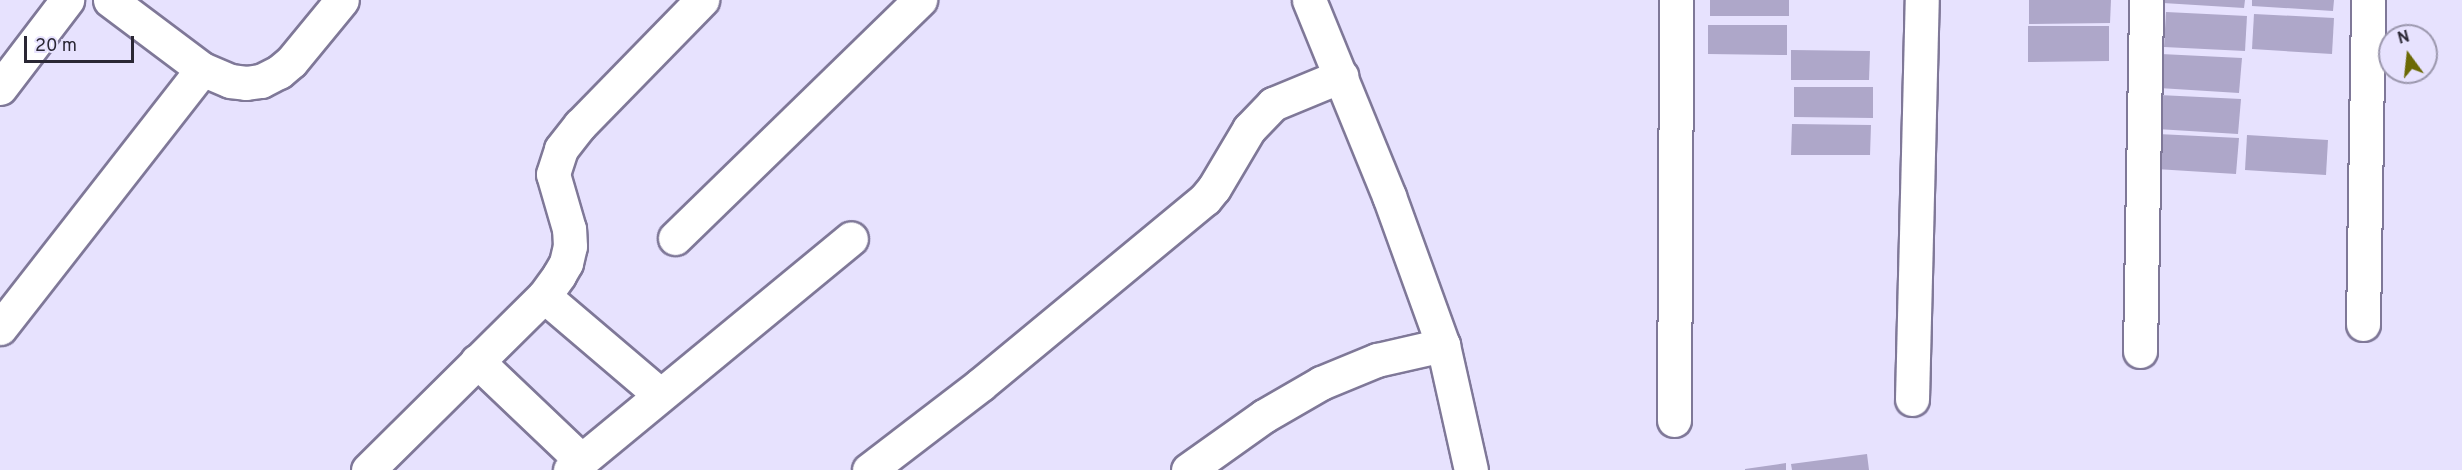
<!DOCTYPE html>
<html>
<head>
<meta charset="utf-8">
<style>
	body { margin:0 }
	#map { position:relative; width:2462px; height:470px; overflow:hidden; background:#e7e2fe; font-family:Overpass,sans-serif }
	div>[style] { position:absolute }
	.building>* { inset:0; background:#aea7c9 }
	.roads { filter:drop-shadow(2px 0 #7f7898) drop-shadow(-2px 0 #7f7898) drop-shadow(0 2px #7f7898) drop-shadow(0 -2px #7f7898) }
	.street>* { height:33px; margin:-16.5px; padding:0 16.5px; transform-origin:16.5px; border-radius:16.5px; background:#fff }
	span { translate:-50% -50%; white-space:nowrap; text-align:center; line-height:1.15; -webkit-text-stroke:4.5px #e7e2fe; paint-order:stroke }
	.north { position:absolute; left:2378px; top:24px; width:60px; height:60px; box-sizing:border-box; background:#e7e2fe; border:2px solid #9b97ad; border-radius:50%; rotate:345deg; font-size:16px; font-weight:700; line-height:24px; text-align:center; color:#2a2734 }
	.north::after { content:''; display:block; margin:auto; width:21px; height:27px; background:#6b6905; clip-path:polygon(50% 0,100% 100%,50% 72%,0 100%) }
	.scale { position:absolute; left:24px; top:36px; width:110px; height:27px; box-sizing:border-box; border:3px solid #2a2734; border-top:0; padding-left:8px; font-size:18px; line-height:21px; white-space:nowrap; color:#2a2734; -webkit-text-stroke:4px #e7e2fe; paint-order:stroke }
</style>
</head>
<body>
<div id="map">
	<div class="building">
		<i style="clip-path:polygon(1710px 0,1789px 0,1789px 16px,1710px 16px)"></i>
		<i style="clip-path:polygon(2029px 0,2111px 0,2110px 23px,2029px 24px)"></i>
		<i style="clip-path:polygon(2163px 0,2245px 0,2244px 8px,2163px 3px)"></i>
		<i style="clip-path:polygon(2252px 0,2334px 0,2333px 11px,2252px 6px)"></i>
		<i style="clip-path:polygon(2166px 12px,2247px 16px,2245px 51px,2164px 47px)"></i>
		<i style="clip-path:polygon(2254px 14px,2334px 18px,2332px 54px,2252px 49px)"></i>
		<i style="clip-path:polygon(1708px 25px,1787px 25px,1787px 55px,1708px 54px)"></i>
		<i style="clip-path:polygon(2028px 26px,2109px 26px,2109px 61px,2028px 62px)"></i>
		<i style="clip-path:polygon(1791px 50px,1870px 51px,1869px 80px,1791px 80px)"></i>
		<i style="clip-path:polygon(2161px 54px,2242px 58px,2239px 93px,2159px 88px)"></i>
		<i style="clip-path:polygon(1794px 87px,1873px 87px,1873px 118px,1794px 117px)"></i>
		<i style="clip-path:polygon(2159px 95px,2241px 99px,2238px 134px,2157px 129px)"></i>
		<i style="clip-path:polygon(1792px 124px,1871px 125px,1870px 155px,1791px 155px)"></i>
		<i style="clip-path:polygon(2158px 134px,2239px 138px,2236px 174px,2156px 169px)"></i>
		<i style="clip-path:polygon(2247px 135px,2328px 140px,2326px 175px,2245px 170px)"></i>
		<i style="clip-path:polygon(1867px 454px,1869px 470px,1792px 470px,1791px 464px)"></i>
		<i style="clip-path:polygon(1786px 463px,1786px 470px,1745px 470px,1745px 469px)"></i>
	</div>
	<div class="roads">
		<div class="street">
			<i style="left:110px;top:0;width:115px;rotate:36.9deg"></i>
			<i style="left:202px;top:69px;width:30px;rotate:23deg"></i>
			<i style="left:230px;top:81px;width:16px;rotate:7deg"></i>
			<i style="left:246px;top:83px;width:15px;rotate:-8deg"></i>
			<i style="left:261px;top:81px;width:20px;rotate:-27deg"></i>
			<i style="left:279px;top:72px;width:16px;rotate:-40deg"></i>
			<i style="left:291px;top:62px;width:80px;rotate:-50.6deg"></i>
			<i style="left:1309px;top:0;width:212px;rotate:67.8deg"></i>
			<i style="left:1389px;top:196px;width:158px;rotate:70.1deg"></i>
			<i style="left:1443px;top:345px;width:128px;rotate:77.4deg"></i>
			<i style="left:0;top:88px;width:111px;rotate:-52.7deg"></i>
			<i style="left:675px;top:238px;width:342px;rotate:-44.2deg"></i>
			<i style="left:544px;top:296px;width:151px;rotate:40.4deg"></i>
			<i style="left:2363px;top:324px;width:324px;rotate:-89.1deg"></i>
			<i style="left:0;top:328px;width:328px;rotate:-52deg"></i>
			<i style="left:2140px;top:351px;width:351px;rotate:-89deg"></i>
			<i style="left:477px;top:361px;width:144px;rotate:43.6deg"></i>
			<i style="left:1912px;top:399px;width:399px;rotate:-88.6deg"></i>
			<i style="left:1674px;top:420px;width:420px;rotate:-89.7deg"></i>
			<i style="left:368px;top:470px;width:247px;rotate:-44.7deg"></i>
			<i style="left:544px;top:296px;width:26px;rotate:-54deg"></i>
			<i style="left:559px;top:275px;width:14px;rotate:-60deg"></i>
			<i style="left:566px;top:263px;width:17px;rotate:-77deg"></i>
			<i style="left:570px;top:246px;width:17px;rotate:-93deg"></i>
			<i style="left:569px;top:229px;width:57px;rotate:-106.2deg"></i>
			<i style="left:553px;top:174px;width:26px;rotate:-72deg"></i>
			<i style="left:561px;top:149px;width:31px;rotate:-52deg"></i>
			<i style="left:580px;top:125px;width:175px;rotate:-45.7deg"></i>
			<i style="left:570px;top:470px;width:364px;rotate:-39.5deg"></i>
			<i style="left:869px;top:470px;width:140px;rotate:-37.4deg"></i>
			<i style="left:980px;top:385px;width:292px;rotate:-39.6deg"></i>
			<i style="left:1205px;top:199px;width:14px;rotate:-51deg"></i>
			<i style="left:1214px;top:188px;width:69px;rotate:-59.3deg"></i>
			<i style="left:1249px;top:129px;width:35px;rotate:-46deg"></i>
			<i style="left:1273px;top:104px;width:74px;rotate:-22.4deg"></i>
			<i style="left:1188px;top:470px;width:93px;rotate:-35.4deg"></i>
			<i style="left:1264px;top:416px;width:66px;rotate:-30.1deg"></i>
			<i style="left:1321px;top:383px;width:61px;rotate:-22.3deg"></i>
			<i style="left:1377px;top:360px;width:68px;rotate:-12.8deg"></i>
		</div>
	</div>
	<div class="north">N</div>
	<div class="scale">20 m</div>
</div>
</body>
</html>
